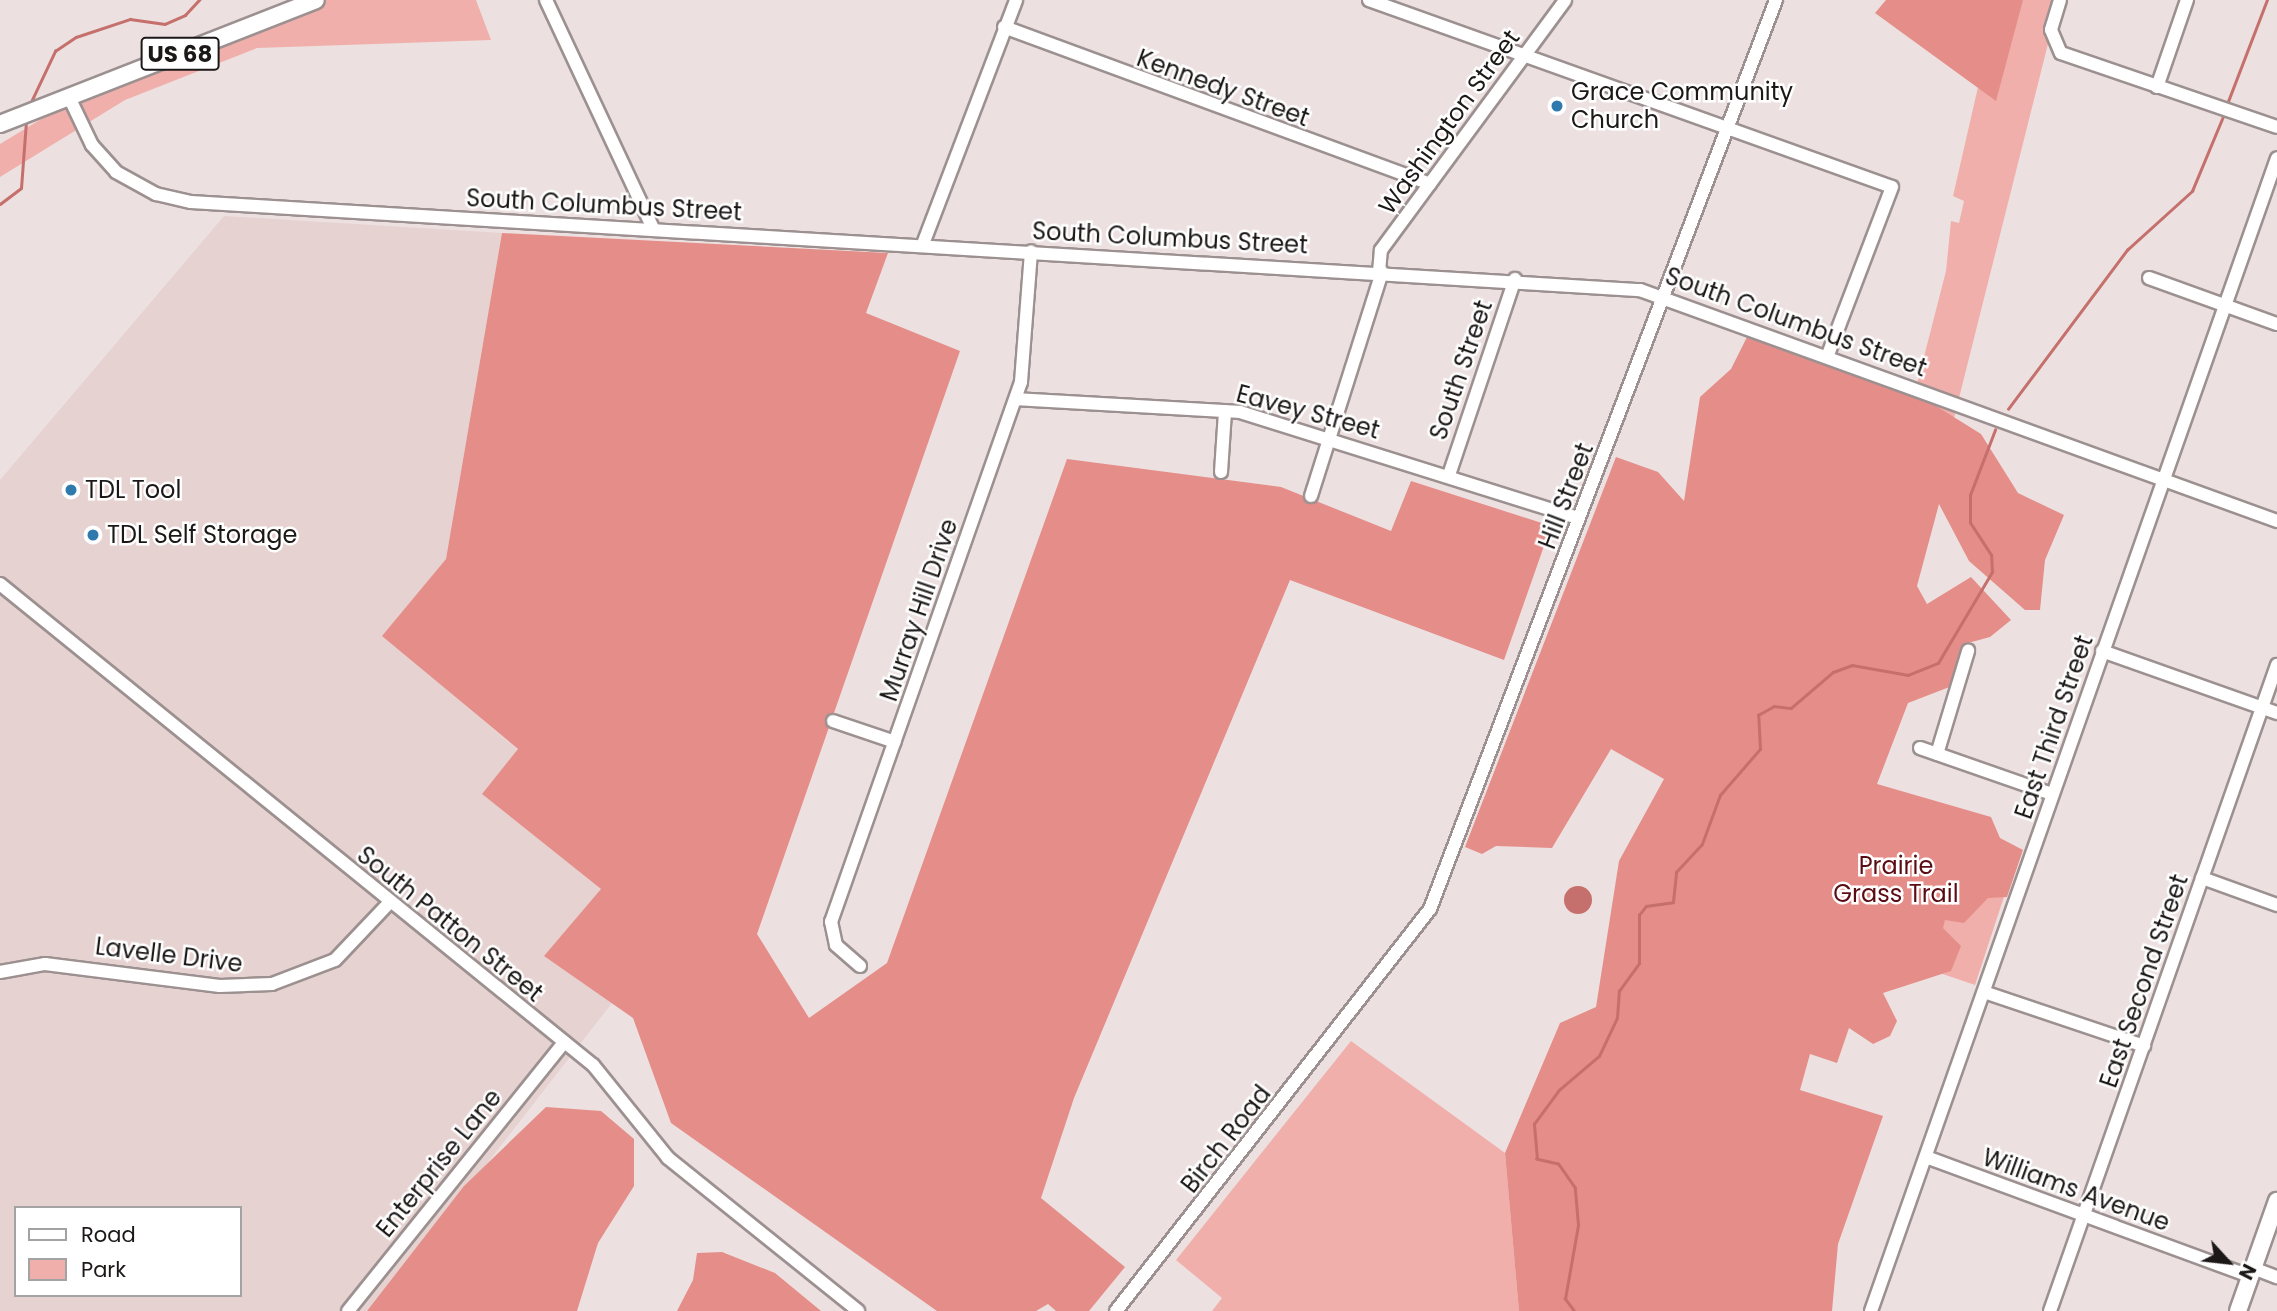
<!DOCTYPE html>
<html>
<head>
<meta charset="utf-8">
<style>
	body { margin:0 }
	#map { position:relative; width:2277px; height:1311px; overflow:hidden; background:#ece1e0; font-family:Poppins,sans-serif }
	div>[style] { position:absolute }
	.built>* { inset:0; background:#e6d2d0 }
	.green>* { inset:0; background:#f0afaa }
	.forest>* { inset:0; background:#e58d89 }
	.water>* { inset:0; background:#c5706c }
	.round { border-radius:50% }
	.stream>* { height:2.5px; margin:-1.25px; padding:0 1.25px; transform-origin:1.25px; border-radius:1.25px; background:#c5706c }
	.roads { filter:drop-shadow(2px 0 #9c9190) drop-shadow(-2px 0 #9c9190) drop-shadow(0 2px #9c9190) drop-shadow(0 -2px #9c9190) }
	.minor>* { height:12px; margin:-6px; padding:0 6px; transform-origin:6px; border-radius:6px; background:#fff }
	.major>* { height:16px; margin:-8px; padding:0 8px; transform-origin:8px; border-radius:8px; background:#fff }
	.dots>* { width:19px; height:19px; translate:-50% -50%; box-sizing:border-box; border:4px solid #fff; border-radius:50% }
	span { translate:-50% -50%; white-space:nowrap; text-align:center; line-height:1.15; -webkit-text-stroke:5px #fff; paint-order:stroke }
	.shield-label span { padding:2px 5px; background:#fff; border:2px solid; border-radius:5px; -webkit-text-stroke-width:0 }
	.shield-label { font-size:23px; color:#1c1818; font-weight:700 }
	.street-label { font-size:24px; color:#1c1818 }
	.poi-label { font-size:24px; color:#1c1818 }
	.left { translate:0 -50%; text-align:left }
	.park-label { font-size:24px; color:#5b0c12 }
	.legend { position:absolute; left:14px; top:1206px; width:228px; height:91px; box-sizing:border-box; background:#fff; border:2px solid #a4a3a3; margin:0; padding:9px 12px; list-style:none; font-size:21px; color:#1c1818 }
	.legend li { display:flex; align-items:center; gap:14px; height:35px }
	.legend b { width:35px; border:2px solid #a4a3a3 }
	.north { position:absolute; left:2193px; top:1227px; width:70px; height:70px; -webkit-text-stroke:5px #fff; paint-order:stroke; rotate:117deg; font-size:19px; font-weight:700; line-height:28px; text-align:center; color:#1c1818 }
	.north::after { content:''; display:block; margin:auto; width:24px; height:32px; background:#1c1818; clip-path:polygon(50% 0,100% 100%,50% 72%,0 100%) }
</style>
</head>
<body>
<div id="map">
	<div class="built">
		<i style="clip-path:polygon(evenodd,224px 216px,502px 233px,446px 559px,383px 636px,518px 750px,482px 794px,601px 889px,545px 956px,612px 1003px,372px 1311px,0 1311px,0 480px,224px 216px,16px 1208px,240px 1208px,240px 1295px,16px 1295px,16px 1208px)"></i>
	</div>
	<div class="green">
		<i style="clip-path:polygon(317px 0,476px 0,491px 40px,257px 48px,125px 100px,0 177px,0 144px,71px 101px)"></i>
		<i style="clip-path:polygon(1998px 0,2059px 0,1861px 788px,2019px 851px,1975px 985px,1825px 934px,1679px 1311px,1946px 271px,1951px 221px,1959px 223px,1964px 201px,1953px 196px)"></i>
		<i style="clip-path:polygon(1351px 1041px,1505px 1153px,1519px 1311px,1212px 1311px,1222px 1298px,1176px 1260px)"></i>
	</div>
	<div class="forest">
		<i style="clip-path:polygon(1886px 0,2023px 0,1996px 101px,1875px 13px)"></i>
		<i style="clip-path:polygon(502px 233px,888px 253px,866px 313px,960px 351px,757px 934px,809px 1018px,887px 963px,1067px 459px,1281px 487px,1391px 531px,1411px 481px,1551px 526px,1504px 660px,1290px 580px,1074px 1098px,1041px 1198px,1125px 1267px,1089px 1311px,1056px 1311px,1048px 1304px,1036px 1311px,937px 1311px,671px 1123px,633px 1018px,544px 956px,601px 889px,482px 794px,518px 749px,382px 636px,446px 559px)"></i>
		<i style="clip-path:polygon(1750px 331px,1912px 391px,1981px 434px,2018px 493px,2064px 515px,2045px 560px,2040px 610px,2025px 610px,1969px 561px,1939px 504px,1917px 586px,1927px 604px,1971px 577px,2011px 620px,1990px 637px,1968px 643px,1952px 686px,1908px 703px,1877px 784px,1991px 817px,2000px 838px,2023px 850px,2007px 897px,1988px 898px,1964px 923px,1945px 920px,1943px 928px,1961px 946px,1951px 971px,1883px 993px,1897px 1021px,1890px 1036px,1873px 1044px,1849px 1028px,1837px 1063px,1810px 1054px,1800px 1090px,1883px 1116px,1838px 1244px,1832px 1311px,1519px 1311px,1505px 1153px,1560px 1023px,1596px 1007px,1619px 861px,1664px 779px,1611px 749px,1552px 848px,1496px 846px,1482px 854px,1465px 847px,1616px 457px,1658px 472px,1684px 501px,1700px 397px,1731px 369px)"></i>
		<i style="clip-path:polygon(546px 1107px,601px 1111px,634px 1139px,634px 1186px,598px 1243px,577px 1311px,367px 1311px,464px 1186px)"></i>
		<i style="clip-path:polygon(722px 1252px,775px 1273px,821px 1311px,677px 1311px,693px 1280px,697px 1253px)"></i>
	</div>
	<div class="water">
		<i class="round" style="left:1564px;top:886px;width:28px;height:28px"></i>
	</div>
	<div class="stream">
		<i style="left:30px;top:104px;width:59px;rotate:-64.7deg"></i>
		<i style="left:55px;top:51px;width:25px;rotate:-34deg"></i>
		<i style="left:76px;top:37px;width:57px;rotate:-18.4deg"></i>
		<i style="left:130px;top:19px;width:35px;rotate:8deg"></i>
		<i style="left:165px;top:24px;width:22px;rotate:-24deg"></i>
		<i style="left:185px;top:15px;width:21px;rotate:-47deg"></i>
		<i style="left:2227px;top:104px;width:111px;rotate:-69deg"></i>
		<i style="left:0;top:204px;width:26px;rotate:-37deg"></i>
		<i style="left:21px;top:188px;width:67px;rotate:-85.7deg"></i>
		<i style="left:2008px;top:409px;width:199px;rotate:-53.2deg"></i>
		<i style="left:2127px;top:250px;width:88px;rotate:-42.2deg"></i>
		<i style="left:2192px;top:191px;width:83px;rotate:-67.4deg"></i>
		<i style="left:1574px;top:1311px;width:15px;rotate:-127deg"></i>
		<i style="left:1565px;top:1299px;width:75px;rotate:-80deg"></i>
		<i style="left:1578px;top:1225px;width:37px;rotate:-95deg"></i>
		<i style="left:1575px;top:1188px;width:29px;rotate:-125deg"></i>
		<i style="left:1558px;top:1164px;width:22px;rotate:-167deg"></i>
		<i style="left:1537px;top:1159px;width:35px;rotate:-95deg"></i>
		<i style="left:1534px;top:1124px;width:42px;rotate:-53.7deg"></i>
		<i style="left:1559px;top:1090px;width:52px;rotate:-40.4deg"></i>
		<i style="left:1599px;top:1056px;width:42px;rotate:-64.7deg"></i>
		<i style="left:1617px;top:1018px;width:27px;rotate:-86deg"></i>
		<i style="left:1619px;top:991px;width:34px;rotate:-54deg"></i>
		<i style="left:1639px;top:963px;width:48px;rotate:-90deg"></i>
		<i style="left:1639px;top:915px;width:11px;rotate:-52deg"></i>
		<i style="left:1646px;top:906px;width:27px;rotate:-8deg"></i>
		<i style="left:1673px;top:902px;width:30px;rotate:-84deg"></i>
		<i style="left:1676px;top:872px;width:38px;rotate:-47deg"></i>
		<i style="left:1702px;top:844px;width:52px;rotate:-69.8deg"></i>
		<i style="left:1720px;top:795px;width:61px;rotate:-49deg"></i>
		<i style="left:1760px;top:749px;width:34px;rotate:-93deg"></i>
		<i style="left:1758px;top:715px;width:18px;rotate:-29deg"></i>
		<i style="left:1774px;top:706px;width:17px;rotate:7deg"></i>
		<i style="left:1791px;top:708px;width:55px;rotate:-40.6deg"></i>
		<i style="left:1833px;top:672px;width:20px;rotate:-20deg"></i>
		<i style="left:1852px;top:665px;width:57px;rotate:10.1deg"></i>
		<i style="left:1908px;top:675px;width:32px;rotate:-22deg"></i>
		<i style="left:1938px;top:663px;width:106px;rotate:-59.3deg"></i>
		<i style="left:1992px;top:572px;width:17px;rotate:-93deg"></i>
		<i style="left:1991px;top:555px;width:38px;rotate:-123deg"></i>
		<i style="left:1970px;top:523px;width:28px;rotate:-90deg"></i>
		<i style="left:1970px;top:495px;width:70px;rotate:-69deg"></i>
	</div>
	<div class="roads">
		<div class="minor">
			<i style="left:546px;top:0;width:252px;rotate:64.9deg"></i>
			<i style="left:1369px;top:0;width:555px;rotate:19.67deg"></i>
			<i style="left:1892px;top:187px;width:180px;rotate:110.9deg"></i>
			<i style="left:2060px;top:0;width:31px;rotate:107deg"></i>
			<i style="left:2051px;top:30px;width:25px;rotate:67deg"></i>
			<i style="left:2061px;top:53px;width:228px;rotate:18.9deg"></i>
			<i style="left:1004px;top:27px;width:454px;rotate:20.2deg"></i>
			<i style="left:2157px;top:87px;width:92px;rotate:-71deg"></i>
			<i style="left:69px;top:97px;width:53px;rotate:64.4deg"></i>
			<i style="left:92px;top:145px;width:36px;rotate:48deg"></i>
			<i style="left:116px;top:172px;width:46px;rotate:28.8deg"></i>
			<i style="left:156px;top:194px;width:36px;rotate:13deg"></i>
			<i style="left:191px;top:202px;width:1452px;rotate:3.48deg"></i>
			<i style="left:1640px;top:290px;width:678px;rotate:19.93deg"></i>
			<i style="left:923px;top:244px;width:261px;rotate:-69.1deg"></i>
			<i style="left:1379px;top:272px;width:22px;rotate:-85deg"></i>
			<i style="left:1381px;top:250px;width:310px;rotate:-53.6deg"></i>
			<i style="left:2149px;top:278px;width:136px;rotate:19.8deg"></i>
			<i style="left:1016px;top:399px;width:224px;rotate:3.3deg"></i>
			<i style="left:1240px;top:412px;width:355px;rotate:17.4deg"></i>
			<i style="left:1221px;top:472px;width:61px;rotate:-86.2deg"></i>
			<i style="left:1449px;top:475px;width:207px;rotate:-71.4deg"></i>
			<i style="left:1311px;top:496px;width:235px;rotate:-72.4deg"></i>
			<i style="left:0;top:584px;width:764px;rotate:39.05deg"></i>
			<i style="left:593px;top:1065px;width:119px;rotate:51.1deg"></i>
			<i style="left:668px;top:1158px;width:244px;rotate:38.8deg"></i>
			<i style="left:2102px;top:651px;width:186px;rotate:19.5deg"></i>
			<i style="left:833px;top:721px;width:65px;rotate:18.7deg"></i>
			<i style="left:1920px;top:748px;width:140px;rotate:19.2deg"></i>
			<i style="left:1937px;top:754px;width:108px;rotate:-73.2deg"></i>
			<i style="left:2202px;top:878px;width:80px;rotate:19.8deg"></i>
			<i style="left:860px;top:966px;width:32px;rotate:-139deg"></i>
			<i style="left:836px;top:945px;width:24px;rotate:-102deg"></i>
			<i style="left:831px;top:922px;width:572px;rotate:-70.62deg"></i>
			<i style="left:1021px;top:382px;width:131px;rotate:-85.6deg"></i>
			<i style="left:0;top:972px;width:46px;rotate:-10.1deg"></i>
			<i style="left:45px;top:964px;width:176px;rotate:7.2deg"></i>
			<i style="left:220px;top:986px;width:52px;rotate:-2.2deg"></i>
			<i style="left:272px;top:984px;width:67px;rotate:-20.9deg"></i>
			<i style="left:335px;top:960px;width:79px;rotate:-46.5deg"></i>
			<i style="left:1984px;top:992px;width:169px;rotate:18.6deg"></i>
			<i style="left:1926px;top:1157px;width:345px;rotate:20.2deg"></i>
			<i style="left:2253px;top:1268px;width:26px;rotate:21deg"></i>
			<i style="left:348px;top:1311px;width:345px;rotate:-51.2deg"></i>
			<i style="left:1116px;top:1311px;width:510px;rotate:-52.01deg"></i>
			<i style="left:1430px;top:909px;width:973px;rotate:-69.16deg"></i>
			<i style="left:1871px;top:1311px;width:1222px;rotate:-70.6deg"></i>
			<i style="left:2050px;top:1311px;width:685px;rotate:-70.64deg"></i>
		</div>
		<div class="major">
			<i style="left:0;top:124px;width:339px;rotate:-21.4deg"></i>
			<i style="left:2238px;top:1311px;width:117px;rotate:-70.5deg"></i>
		</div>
	</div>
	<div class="dots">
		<i style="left:1557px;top:106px;background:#2f7aad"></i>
		<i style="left:71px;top:490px;background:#2f7aad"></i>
		<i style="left:93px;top:535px;background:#2f7aad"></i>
	</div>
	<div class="shield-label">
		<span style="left:180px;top:54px">US 68</span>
	</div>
	<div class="street-label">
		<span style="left:1223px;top:88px;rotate:20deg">Kennedy Street</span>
		<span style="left:1449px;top:122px;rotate:-54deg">Washington Street</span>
		<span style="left:604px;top:205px;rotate:3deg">South Columbus Street</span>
		<span style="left:1170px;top:238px;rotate:3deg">South Columbus Street</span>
		<span style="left:1796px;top:322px;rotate:20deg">South Columbus Street</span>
		<span style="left:1461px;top:370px;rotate:-71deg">South Street</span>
		<span style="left:1308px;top:412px;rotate:15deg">Eavey Street</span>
		<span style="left:1566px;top:496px;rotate:-69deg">Hill Street</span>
		<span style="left:919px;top:610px;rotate:-71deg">Murray Hill Drive</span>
		<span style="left:2054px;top:727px;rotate:-71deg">East Third Street</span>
		<span style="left:450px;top:924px;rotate:39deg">South Patton Street</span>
		<span style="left:169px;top:955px;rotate:7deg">Lavelle Drive</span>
		<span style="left:2144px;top:981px;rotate:-71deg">East Second Street</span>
		<span style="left:1226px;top:1139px;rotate:-52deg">Birch Road</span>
		<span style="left:439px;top:1163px;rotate:-51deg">Enterprise Lane</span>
		<span style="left:2076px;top:1190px;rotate:20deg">Williams Avenue</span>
	</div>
	<div class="poi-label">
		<span class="left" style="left:1571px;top:106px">Grace Community<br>Church</span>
		<span class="left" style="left:85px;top:490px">TDL Tool</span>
		<span class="left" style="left:107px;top:535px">TDL Self Storage</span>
	</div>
	<div class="park-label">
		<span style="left:1896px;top:880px">Prairie<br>Grass Trail</span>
	</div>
	<ul class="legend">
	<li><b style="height:9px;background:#fff"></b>Road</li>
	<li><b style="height:19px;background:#f0afaa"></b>Park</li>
	</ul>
	<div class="north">N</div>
</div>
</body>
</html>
